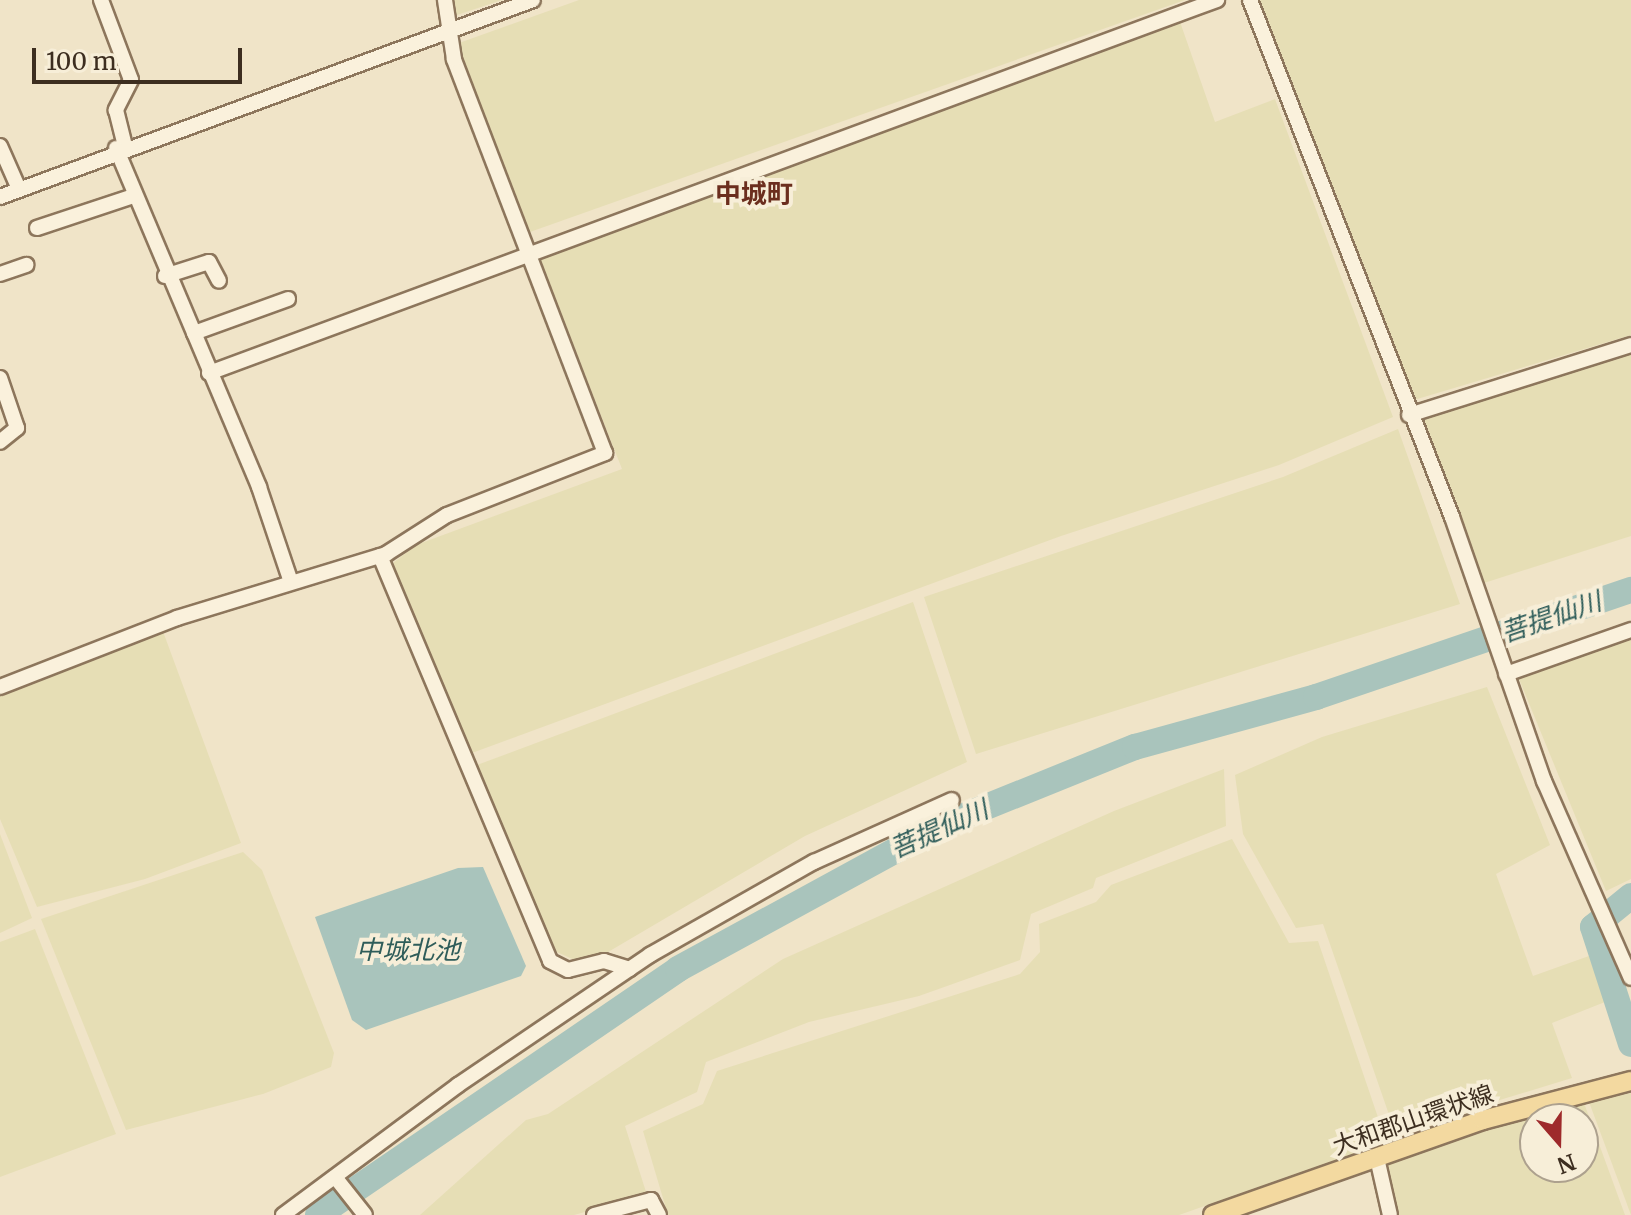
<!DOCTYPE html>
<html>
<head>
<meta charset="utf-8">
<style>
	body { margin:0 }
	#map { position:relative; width:1631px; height:1215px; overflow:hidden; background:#f0e4c8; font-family:Merriweather,"Noto Sans JP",serif }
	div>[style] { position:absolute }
	.farmland>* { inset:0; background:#e6deb5 }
	.water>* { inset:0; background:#a9c4bc }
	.river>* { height:26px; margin:-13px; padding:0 13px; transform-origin:13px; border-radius:13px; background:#a9c4bc }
	.roads { filter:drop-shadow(2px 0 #8d765c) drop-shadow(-2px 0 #8d765c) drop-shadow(0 2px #8d765c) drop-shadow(0 -2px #8d765c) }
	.minor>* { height:14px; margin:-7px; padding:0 7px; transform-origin:7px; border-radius:7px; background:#faf1dc }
	.major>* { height:18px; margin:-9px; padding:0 9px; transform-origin:9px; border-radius:9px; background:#f3d9a0 }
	span { translate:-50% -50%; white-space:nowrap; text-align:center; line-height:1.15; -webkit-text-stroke:8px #f7eed8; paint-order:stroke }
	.street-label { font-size:24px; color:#3d2e20 }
	.neighbourhood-label { font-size:26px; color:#6b2e1e; font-weight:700 }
	.water-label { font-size:26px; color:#2f5d5a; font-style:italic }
	.north { position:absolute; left:1519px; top:1103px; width:80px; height:80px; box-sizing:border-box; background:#f7eed8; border:2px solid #ada18e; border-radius:50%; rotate:160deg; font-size:22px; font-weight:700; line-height:32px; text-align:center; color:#3d2e20 }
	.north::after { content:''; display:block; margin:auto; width:28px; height:36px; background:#9e2a2b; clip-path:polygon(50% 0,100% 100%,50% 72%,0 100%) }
	.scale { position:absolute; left:32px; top:48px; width:210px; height:36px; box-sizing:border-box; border:4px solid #3d2e20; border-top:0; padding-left:10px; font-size:24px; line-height:28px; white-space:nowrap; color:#3d2e20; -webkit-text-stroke:6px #f7eed8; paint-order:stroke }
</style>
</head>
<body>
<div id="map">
	<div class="farmland">
		<i style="clip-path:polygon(450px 0,502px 0,454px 16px)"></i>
		<i style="clip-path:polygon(579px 0,1185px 0,530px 232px,503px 183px,462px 71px,459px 43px)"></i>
		<i style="clip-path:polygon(1260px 0,1631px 0,1631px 335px,1414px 400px)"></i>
		<i style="clip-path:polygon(1179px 19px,1215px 122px,1275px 99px,1393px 417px,1279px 465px,1061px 536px,472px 753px,393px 563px,416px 545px,622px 469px,537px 253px)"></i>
		<i style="clip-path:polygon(1631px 353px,1631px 536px,1484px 583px,1422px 416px)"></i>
		<i style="clip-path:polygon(1398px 429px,1460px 604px,976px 754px,924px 597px,1283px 477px)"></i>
		<i style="clip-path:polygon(913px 602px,967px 762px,805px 836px,586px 965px,550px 949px,477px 765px)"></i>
		<i style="clip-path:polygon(161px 626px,241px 843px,145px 879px,37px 907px,0 819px,0 688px)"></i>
		<i style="clip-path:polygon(1631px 639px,1631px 879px,1606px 891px,1519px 679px)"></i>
		<i style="clip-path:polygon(1487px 687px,1550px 845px,1496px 874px,1533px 976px,1589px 956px,1605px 1002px,1552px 1023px,1572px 1078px,1395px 1132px,1323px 924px,1296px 928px,1243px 834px,1235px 775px,1322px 737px)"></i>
		<i style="clip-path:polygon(1224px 769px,1226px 826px,1096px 878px,1093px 888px,1031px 914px,1020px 960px,919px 996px,809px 1022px,706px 1062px,697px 1092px,625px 1126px,647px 1195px,574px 1215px,420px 1215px,526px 1120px,548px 1114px,783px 959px,1114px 811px)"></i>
		<i style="clip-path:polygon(0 834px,32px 918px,0 933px)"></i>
		<i style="clip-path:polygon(1232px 839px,1289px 943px,1318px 941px,1384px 1135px,1375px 1146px,1179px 1215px,668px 1215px,643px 1131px,703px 1104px,717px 1071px,1020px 974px,1040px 952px,1039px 924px,1096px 902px,1111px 885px)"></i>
		<i style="clip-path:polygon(243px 852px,262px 870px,334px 1053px,331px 1067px,263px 1094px,126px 1130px,41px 919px)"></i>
		<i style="clip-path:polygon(35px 929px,116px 1134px,0 1177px,0 942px)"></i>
		<i style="clip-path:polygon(1631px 1093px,1631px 1215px,1589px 1102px)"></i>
		<i style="clip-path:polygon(1584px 1103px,1625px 1215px,1394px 1215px,1383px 1165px,1540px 1113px,1535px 1167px,1583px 1167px,1583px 1119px,1546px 1119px)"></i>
	</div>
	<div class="water">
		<i style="clip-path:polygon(483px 867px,526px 966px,521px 976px,366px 1030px,352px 1020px,315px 917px,458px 868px)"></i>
	</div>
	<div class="river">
		<i style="left:1631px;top:896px;width:49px;rotate:140.8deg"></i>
		<i style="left:1593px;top:927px;width:123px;rotate:72deg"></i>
		<i style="left:318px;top:1215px;width:436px;rotate:-34.3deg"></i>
		<i style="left:678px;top:969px;width:303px;rotate:-28.6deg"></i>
		<i style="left:944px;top:824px;width:206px;rotate:-22deg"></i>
		<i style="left:1135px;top:747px;width:188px;rotate:-15.4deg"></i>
		<i style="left:1316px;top:697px;width:333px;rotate:-18.8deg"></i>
	</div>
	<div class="roads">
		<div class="minor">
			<i style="left:101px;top:0;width:85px;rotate:69.4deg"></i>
			<i style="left:131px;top:80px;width:34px;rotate:117deg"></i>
			<i style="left:116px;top:110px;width:37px;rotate:76deg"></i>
			<i style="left:1250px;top:0;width:555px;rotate:68.66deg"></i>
			<i style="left:1452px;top:517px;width:280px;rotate:70.8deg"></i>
			<i style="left:1544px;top:781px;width:215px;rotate:66.2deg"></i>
			<i style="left:0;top:146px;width:47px;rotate:66.2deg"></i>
			<i style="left:116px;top:148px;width:368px;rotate:67.1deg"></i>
			<i style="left:259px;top:487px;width:100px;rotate:71.4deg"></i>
			<i style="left:0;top:197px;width:568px;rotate:-20.28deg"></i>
			<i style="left:37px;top:228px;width:102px;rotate:-18.3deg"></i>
			<i style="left:0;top:274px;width:28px;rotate:-19deg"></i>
			<i style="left:165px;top:276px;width:46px;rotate:-17.7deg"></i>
			<i style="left:209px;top:262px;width:21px;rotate:62deg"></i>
			<i style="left:194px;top:333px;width:100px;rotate:-19.9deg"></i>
			<i style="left:209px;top:373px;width:1075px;rotate:-20.31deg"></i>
			<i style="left:0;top:378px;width:53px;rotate:71.2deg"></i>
			<i style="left:17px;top:428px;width:22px;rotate:141deg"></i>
			<i style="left:1409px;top:415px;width:233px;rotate:-17.5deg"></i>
			<i style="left:380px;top:556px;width:439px;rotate:67.2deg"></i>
			<i style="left:550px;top:961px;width:20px;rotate:27deg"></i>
			<i style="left:568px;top:970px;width:37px;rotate:-14deg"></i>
			<i style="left:604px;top:961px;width:27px;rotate:17deg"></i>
			<i style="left:1506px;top:674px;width:133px;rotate:-19.4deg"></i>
			<i style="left:0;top:687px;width:190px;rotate:-21.3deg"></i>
			<i style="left:177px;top:618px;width:219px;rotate:-17deg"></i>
			<i style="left:386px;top:554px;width:72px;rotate:-32.6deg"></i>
			<i style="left:447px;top:515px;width:170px;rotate:-21.4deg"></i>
			<i style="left:605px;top:453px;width:422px;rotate:-111deg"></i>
			<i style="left:454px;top:59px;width:60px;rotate:-98.7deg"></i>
			<i style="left:1377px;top:1158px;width:58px;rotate:77.2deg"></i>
			<i style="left:335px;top:1177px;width:48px;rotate:51.7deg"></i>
			<i style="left:283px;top:1215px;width:218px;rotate:-36.6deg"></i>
			<i style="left:458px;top:1085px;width:232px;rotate:-34.1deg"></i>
			<i style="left:650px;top:955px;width:189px;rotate:-29.6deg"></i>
			<i style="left:814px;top:862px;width:151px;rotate:-24.2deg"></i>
			<i style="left:594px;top:1215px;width:59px;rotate:-14.7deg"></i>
			<i style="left:651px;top:1200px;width:17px;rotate:62deg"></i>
		</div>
		<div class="major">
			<i style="left:1213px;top:1215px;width:286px;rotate:-19.4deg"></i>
			<i style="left:1483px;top:1120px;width:153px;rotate:-14.8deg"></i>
		</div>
	</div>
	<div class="street-label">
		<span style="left:1413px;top:1120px;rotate:-19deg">大和郡山環状線</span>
	</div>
	<div class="neighbourhood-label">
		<span style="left:754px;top:194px">中城町</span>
	</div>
	<div class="water-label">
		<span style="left:1551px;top:617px;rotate:-19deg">菩提仙川</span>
		<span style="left:939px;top:829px;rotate:-24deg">菩提仙川</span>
		<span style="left:408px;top:950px">中城北池</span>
	</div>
	<div class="north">N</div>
	<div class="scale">100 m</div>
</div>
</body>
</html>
